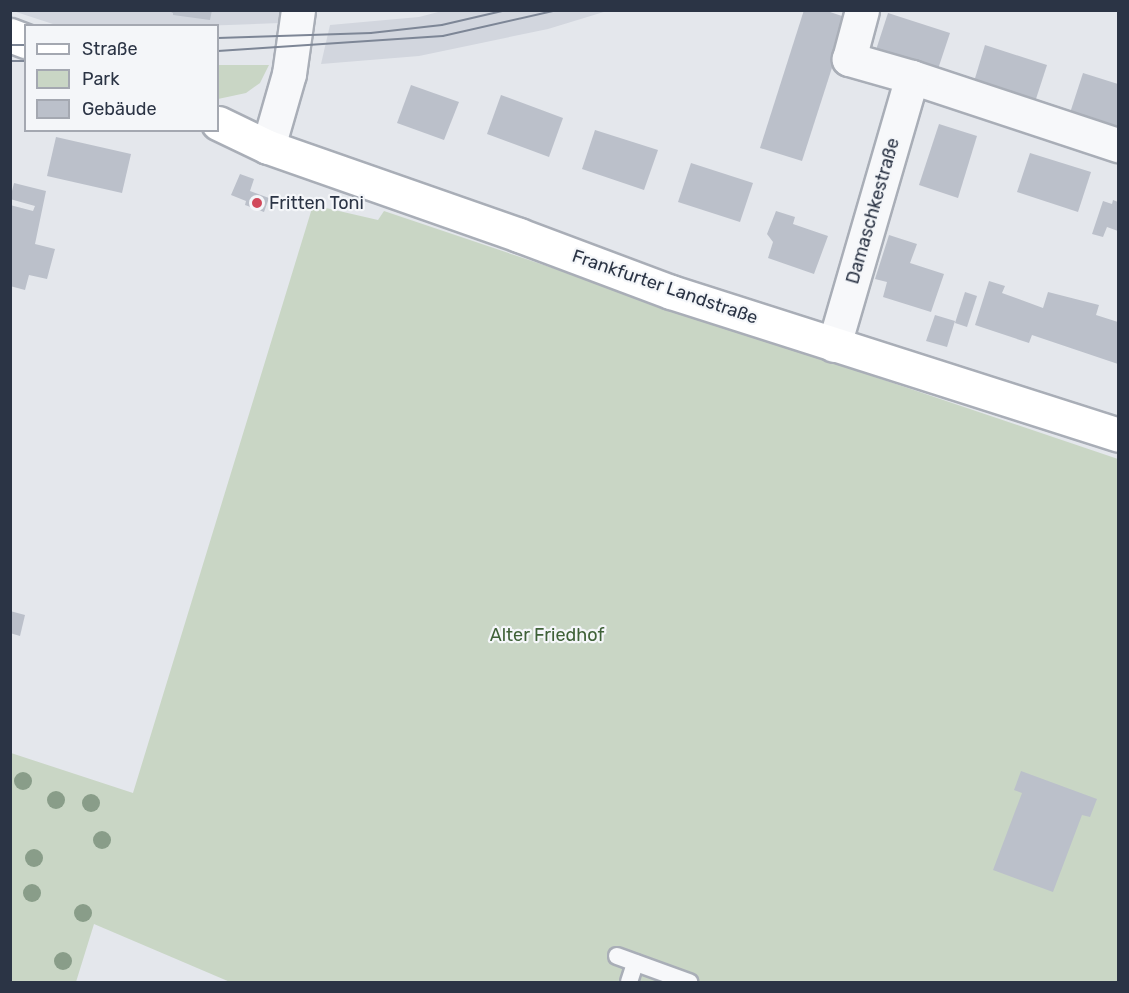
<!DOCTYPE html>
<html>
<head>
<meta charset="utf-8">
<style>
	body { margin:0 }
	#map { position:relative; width:1129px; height:993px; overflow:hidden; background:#e4e7ec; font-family:Rubik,sans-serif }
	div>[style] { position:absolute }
	.built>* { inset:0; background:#d2d6de }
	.green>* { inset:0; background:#c9d6c5 }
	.building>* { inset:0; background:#bbc0ca }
	.roads { filter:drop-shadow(2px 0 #a9aeb7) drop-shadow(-2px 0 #a9aeb7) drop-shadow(0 2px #a9aeb7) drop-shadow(0 -2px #a9aeb7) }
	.lane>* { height:16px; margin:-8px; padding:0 8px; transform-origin:8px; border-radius:8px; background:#f7f8fa }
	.street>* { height:33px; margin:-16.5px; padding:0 16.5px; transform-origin:16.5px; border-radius:16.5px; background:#f7f8fa }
	.secondary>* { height:33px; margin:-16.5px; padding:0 16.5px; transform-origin:16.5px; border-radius:16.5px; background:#fff }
	.tram>* { height:1.5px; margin:-0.75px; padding:0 0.75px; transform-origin:0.75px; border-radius:0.75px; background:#7d8696 }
	.trees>* { width:18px; height:18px; margin:-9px; border-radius:50%; background:#899d89 }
	.dots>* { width:16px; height:16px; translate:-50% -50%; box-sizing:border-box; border:3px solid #f4f6f9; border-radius:50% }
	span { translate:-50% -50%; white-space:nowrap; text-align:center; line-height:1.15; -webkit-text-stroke:4.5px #f4f6f9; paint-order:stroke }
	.poi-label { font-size:18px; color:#2b3445 }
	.left { translate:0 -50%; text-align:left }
	.street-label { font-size:18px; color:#2b3445 }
	.park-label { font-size:18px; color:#3f6138 }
	.frame { position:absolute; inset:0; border:12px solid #2b3445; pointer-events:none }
	.legend { position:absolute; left:24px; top:24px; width:195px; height:108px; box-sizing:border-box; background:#f4f6f9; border:2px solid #a4a8b1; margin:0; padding:8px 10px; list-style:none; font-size:18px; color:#2b3445 }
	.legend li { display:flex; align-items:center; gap:12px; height:30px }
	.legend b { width:30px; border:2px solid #a4a8b1 }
</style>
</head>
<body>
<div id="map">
	<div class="built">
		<i style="clip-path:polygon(446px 10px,607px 10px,607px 11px,548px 29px,419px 56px,321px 64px,330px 25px,419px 17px)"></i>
		<i style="clip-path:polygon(13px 11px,282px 11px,280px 23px,201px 26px,56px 25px)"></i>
	</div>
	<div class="green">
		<i style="clip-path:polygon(218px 65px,269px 65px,260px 83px,246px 93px,218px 99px)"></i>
		<i style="clip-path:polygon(313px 205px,378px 220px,384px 211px,1118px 459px,1118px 982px,230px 982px,94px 924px,76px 982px,11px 982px,11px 753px,133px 793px)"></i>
	</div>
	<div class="building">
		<i style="clip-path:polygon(167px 10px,212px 10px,210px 20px,173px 15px,173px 13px)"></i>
		<i style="clip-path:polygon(804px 10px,824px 10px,848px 18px,802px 161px,760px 148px)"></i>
		<i style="clip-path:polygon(888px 13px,950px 33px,937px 72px,875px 53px)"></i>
		<i style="clip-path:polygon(985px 45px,1047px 65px,1034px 105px,973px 85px)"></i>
		<i style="clip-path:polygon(1083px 73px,1118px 84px,1118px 132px,1069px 116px)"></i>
		<i style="clip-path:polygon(411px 85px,459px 102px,444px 140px,397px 123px)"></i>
		<i style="clip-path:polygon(501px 95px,563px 118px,549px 157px,487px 134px)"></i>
		<i style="clip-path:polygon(939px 124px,977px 136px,958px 198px,919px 185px)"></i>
		<i style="clip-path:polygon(595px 130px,658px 150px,644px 190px,582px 169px)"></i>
		<i style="clip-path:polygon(56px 137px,131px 154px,122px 193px,47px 176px)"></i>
		<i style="clip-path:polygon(1030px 153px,1091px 172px,1078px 212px,1017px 192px)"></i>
		<i style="clip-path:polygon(691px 163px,753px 183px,740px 222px,678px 202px)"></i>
		<i style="clip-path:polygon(240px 174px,254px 179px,250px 191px,269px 198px,264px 212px,245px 205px,246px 201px,231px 195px)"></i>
		<i style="clip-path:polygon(14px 183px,46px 191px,35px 244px,55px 249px,47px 279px,29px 275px,25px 290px,10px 286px,10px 205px,33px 211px,35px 206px,10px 199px)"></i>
		<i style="clip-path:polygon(1113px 200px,1118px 202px,1118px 231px,1107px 227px,1103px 237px,1092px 234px,1103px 201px,1112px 204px)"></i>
		<i style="clip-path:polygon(776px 211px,795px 217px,793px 224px,828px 236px,814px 274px,768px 258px,773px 242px,767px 234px)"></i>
		<i style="clip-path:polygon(889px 235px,917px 244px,910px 263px,944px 274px,931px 312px,883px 297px,887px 282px,875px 279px)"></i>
		<i style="clip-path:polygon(989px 281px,1005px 286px,1002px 293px,1043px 308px,1048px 292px,1099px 305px,1096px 315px,1118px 322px,1118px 364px,1032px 335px,1029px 343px,975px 325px)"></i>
		<i style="clip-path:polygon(965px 292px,977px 296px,967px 327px,955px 323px)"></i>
		<i style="clip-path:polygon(935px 315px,955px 321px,947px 347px,926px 341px)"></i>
		<i style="clip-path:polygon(10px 611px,25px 615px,20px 636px,10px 633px)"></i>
		<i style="clip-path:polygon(1021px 771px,1097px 799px,1090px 817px,1082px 815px,1053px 892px,993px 870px,1022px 793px,1014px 790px)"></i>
	</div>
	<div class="roads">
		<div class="lane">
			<i style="left:617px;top:956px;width:77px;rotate:19.9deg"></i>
			<i style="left:629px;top:982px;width:20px;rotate:-72deg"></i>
		</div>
		<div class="street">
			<i style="left:912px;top:77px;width:217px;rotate:18.3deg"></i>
			<i style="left:268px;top:147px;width:76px;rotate:-74deg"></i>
			<i style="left:289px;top:74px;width:65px;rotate:-82deg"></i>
			<i style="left:834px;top:345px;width:279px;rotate:-73.8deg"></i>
			<i style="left:912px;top:77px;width:66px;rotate:-164.1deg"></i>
			<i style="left:849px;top:59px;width:51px;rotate:-75.1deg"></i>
		</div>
		<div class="secondary">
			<i style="left:10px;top:35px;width:17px;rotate:21deg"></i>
			<i style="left:218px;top:123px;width:55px;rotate:25.6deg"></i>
			<i style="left:268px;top:147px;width:266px;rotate:19.3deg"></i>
			<i style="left:519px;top:235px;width:162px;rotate:20.6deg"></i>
			<i style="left:671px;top:292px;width:469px;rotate:17.7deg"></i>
		</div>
	</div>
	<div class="tram">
		<i style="left:218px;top:38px;width:153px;rotate:-1.9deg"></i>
		<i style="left:371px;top:33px;width:71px;rotate:-6.4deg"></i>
		<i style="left:442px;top:25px;width:67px;rotate:-13deg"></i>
		<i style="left:10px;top:45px;width:16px"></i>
		<i style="left:218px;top:51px;width:225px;rotate:-3.8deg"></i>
		<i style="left:443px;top:36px;width:117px;rotate:-12.8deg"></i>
		<i style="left:10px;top:61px;width:16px"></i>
	</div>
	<div class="trees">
		<i style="left:23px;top:781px"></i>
		<i style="left:56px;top:800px"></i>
		<i style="left:91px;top:803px"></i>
		<i style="left:102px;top:840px"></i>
		<i style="left:34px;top:858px"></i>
		<i style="left:32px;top:893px"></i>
		<i style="left:83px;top:913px"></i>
		<i style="left:63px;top:961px"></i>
	</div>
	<div class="dots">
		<i style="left:257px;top:203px;background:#d1495b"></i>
	</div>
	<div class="poi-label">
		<span class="left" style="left:269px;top:203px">Fritten Toni</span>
	</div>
	<div class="street-label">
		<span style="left:873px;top:211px;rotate:-74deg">Damaschkestraße</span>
		<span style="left:665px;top:287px;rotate:19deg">Frankfurter Landstraße</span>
	</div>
	<div class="park-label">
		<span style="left:547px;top:635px">Alter Friedhof</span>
	</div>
	<div class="frame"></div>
	<ul class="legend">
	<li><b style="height:8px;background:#fff"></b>Straße</li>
	<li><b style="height:16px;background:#c9d6c5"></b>Park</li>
	<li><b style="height:16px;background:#bbc0ca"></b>Gebäude</li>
	</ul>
</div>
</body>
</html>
